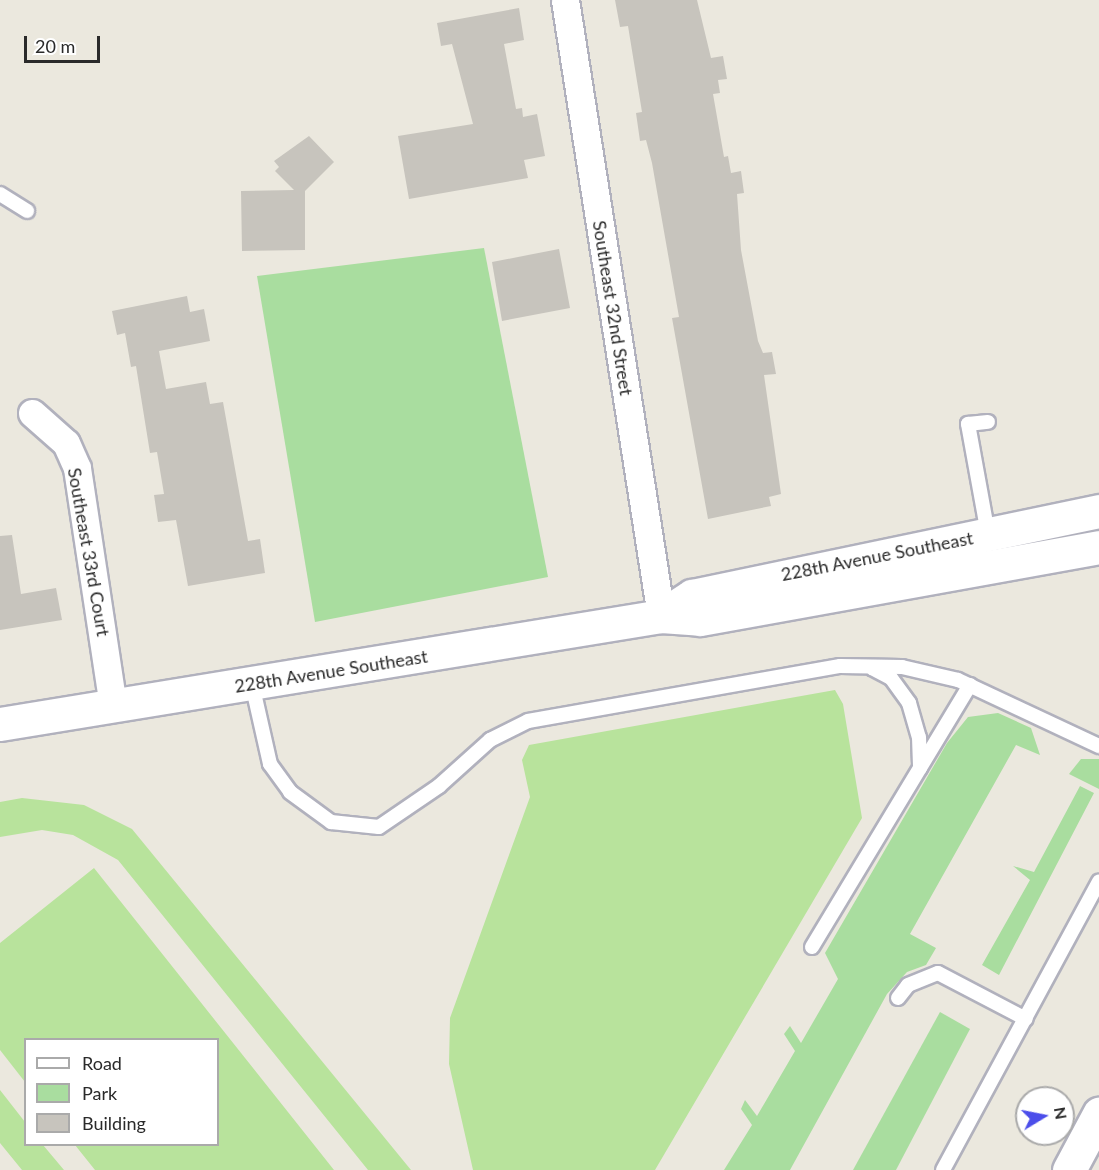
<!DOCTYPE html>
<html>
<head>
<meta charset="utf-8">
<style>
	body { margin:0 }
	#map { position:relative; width:1099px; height:1170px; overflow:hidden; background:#ebe8de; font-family:Lato,sans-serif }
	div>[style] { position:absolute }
	.green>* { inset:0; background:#a9dd9f }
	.pitch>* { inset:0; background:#b8e39c }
	.building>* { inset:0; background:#c7c4bd }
	.roads { filter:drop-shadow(2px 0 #b1b1bd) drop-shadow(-2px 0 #b1b1bd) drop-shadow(0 2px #b1b1bd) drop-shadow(0 -2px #b1b1bd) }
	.lane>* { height:14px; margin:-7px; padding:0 7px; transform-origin:7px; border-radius:7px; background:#fff }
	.street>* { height:27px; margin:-13.5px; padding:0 13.5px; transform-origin:13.5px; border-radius:13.5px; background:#fff }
	.secondary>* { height:33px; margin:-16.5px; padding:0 16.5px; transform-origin:16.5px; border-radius:16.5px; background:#fff }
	span { translate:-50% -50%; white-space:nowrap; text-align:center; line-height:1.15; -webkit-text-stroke:6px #fff; paint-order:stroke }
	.street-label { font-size:18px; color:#2a2a2a }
	.legend { position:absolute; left:24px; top:1038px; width:195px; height:108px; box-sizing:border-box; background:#fff; border:2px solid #aaa; margin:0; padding:8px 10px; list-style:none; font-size:18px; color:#2a2a2a }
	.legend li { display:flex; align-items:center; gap:12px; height:30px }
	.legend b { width:30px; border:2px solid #aaa }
	.north { position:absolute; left:1015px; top:1086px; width:60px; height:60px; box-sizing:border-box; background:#fff; border:2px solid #aaa; border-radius:50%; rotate:80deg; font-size:16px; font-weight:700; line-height:24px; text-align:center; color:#2a2a2a }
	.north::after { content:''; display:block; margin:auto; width:21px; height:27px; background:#4c4eea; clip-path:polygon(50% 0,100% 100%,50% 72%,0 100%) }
	.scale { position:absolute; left:24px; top:36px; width:76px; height:27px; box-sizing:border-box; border:3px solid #2a2a2a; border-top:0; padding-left:8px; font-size:18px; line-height:21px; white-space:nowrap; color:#2a2a2a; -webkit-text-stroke:4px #fff; paint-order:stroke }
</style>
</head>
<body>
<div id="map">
	<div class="green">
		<i style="clip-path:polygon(484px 248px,548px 577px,315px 622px,257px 276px)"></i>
		<i style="clip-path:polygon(998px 713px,1031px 728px,1040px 755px,1016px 745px,910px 934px,936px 948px,926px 965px,907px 972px,887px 994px,790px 1170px,724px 1170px,752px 1125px,741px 1109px,745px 1100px,757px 1116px,795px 1051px,784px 1034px,790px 1026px,801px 1043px,838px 979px,825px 953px,947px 743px,968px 717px)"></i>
		<i style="clip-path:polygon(1081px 759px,1099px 759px,1099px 789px,1069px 774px)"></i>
		<i style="clip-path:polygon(1080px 786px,1094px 793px,999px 975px,982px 965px,1030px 880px,1013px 866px,1034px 872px)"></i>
		<i style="clip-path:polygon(940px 1012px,970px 1029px,896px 1170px,853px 1170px)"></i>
	</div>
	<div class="pitch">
		<i style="clip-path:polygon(835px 690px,843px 704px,862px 818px,655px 1170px,473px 1170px,449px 1064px,450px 1018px,530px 797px,522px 760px,529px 745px)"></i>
		<i style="clip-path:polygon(22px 798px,84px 805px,132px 829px,411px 1170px,368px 1170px,118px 860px,73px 835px,42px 830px,0 837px,0 802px)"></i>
		<i style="clip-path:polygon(94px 868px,334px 1170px,95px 1170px,75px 1145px,218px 1144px,218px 1040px,26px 1040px,25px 1082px,0 1050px,0 943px)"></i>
		<i style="clip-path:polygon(0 1090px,25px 1122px,26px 1144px,43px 1145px,64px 1170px,22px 1170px,0 1143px)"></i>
	</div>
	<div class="building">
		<i style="clip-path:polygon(615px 0,697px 0,711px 58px,723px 56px,727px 79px,718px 80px,720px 93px,713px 94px,724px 157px,728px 156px,731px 173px,741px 171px,744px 193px,737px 194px,741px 250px,758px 341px,763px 353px,772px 352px,776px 374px,764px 375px,781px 494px,769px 497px,771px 506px,708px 519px,672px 318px,679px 317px,652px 163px,646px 140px,640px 141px,636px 113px,642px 112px,628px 26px,620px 27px)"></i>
		<i style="clip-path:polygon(519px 8px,524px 40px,504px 44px,516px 109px,522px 108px,523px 117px,537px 114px,545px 156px,524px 160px,528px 178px,409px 199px,398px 136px,473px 124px,452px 44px,441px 46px,437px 23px)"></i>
		<i style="clip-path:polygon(309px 136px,334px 162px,305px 191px,305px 250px,242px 251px,241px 191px,294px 190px,275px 171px,279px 167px,274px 161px)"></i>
		<i style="clip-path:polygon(559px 249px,570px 308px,502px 321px,492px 262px)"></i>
		<i style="clip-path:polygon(187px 296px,190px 312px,204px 309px,210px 341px,159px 351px,166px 389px,206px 382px,210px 404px,223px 402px,248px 541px,260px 539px,265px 573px,188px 586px,176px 520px,158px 522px,154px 495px,164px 494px,157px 452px,150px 453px,136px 366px,131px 367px,125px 333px,117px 335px,112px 311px)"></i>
		<i style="clip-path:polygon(12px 535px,21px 594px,56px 588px,62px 620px,0 630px,0 536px)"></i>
	</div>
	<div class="roads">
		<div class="lane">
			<i style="left:0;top:194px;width:32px;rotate:32deg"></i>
			<i style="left:988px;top:534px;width:112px;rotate:-100.3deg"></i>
			<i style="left:968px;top:424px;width:20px;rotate:-6deg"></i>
			<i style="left:872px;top:668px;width:21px;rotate:28deg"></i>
			<i style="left:891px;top:678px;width:31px;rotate:54deg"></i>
			<i style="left:909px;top:703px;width:35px;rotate:74deg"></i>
			<i style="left:919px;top:737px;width:31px;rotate:88deg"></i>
			<i style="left:252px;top:684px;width:82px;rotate:77.3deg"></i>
			<i style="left:270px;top:764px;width:34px;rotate:54deg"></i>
			<i style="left:290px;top:792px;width:51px;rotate:36.2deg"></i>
			<i style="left:331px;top:822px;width:48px;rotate:5.9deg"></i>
			<i style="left:379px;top:827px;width:73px;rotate:-34.3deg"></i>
			<i style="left:439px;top:786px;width:69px;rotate:-42deg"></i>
			<i style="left:490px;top:740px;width:42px;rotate:-26.6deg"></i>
			<i style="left:528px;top:721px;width:317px;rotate:-10deg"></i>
			<i style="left:840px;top:666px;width:62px;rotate:0.9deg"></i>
			<i style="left:902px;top:667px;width:57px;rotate:13.1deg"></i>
			<i style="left:958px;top:680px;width:156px;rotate:25.1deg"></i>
			<i style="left:812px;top:947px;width:306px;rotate:-58.9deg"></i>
			<i style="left:898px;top:998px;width:16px;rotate:-52deg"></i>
			<i style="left:908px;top:985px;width:32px;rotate:-22deg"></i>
			<i style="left:938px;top:973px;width:99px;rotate:27.6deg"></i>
			<i style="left:943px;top:1170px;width:328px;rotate:-61.6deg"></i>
		</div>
		<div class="street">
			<i style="left:565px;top:0;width:623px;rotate:81.14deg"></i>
			<i style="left:32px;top:413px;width:45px;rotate:41.4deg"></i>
			<i style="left:66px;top:443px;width:27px;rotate:66deg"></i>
			<i style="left:77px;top:468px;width:242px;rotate:81.4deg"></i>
		</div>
		<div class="secondary">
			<i style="left:661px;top:616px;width:37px;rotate:-33deg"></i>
			<i style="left:692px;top:596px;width:416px;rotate:-11.8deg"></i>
			<i style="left:0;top:724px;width:670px;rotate:-9.28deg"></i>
			<i style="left:661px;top:616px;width:39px;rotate:4deg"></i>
			<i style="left:700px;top:619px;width:405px;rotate:-10.2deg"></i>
			<i style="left:1069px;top:1170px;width:64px;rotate:-61.8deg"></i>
		</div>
	</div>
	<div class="street-label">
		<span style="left:613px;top:308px;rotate:81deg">Southeast 32nd Street</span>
		<span style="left:89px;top:552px;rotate:80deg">Southeast 33rd Court</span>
		<span style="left:877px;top:556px;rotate:-11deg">228th Avenue Southeast</span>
		<span style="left:331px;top:671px;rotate:-9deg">228th Avenue Southeast</span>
	</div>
	<ul class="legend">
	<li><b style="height:8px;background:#fff"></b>Road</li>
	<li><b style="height:16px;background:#a9dd9f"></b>Park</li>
	<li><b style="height:16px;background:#c7c4bd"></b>Building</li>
	</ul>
	<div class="north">N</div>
	<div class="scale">20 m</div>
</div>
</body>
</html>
